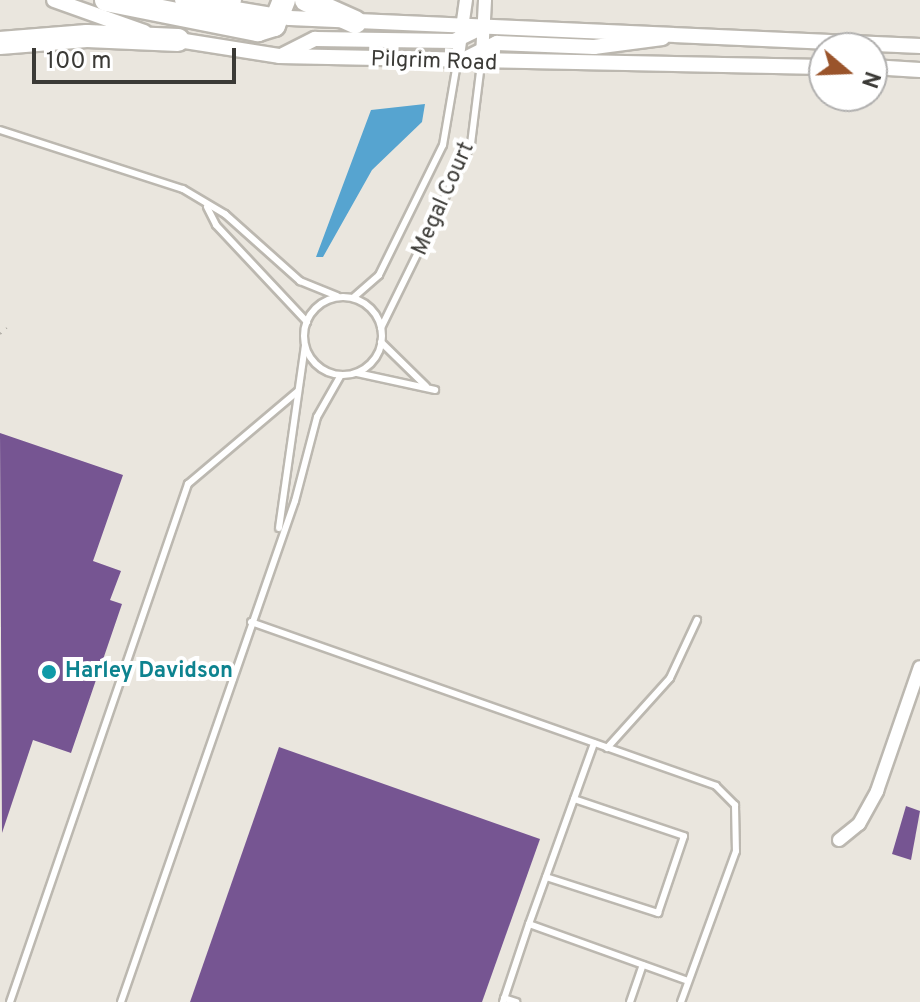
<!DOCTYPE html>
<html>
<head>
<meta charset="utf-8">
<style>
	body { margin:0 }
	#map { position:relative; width:920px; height:1002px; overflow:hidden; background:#eae6de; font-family:Overpass,sans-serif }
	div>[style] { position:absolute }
	.water>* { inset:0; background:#56a4d0 }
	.building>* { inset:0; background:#765592 }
	.path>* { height:2px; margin-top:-1px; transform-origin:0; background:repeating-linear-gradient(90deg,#b3b0a9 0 2px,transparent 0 8px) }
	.roads { filter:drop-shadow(2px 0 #bcb8b0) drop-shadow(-2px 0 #bcb8b0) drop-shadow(0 2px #bcb8b0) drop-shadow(0 -2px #bcb8b0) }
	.service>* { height:6px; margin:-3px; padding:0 3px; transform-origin:3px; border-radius:3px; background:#fff }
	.service>.ring { margin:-3px; padding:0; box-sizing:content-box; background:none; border:6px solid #fff; border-radius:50% }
	.minor>* { height:12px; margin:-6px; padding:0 6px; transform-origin:6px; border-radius:6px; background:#fff }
	.tertiary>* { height:14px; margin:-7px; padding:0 7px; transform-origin:7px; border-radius:7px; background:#fff }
	.motorway>* { height:22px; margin:-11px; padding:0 11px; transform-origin:11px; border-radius:11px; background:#fff }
	.dots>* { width:22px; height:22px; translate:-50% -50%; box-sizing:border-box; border:4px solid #fff; border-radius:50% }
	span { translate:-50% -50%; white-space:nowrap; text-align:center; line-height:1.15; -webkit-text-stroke:8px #fff; paint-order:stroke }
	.street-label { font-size:22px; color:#3b3a36 }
	.culture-label { font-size:22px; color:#0d838f; font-weight:700 }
	.left { translate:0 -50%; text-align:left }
	.north { position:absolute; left:808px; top:32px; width:80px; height:80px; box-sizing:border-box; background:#fff; border:2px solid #b1b0af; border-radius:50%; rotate:109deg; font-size:22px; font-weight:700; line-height:32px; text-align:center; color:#3b3a36 }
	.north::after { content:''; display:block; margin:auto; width:28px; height:36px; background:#9a542b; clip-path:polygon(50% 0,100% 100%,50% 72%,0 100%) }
	.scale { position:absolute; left:32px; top:48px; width:204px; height:36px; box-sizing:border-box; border:4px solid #3b3a36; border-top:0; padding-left:10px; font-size:24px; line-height:28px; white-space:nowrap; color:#3b3a36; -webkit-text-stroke:6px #fff; paint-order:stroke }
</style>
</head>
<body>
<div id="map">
	<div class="water">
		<i style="clip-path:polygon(425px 104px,422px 122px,372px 170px,323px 257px,316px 257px,371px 110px)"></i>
	</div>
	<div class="building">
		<i style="clip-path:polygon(0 433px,123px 475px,93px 561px,121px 571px,110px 600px,122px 604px,71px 753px,33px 740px,2px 833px)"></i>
		<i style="clip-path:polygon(279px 747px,540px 839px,482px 1002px,190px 1002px)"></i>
		<i style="clip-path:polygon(906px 806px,920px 811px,911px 860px,892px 854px)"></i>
	</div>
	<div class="path">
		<i style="left:0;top:334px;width:9px;rotate:-41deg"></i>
	</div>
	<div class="roads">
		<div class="service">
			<i style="left:0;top:130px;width:192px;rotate:17.9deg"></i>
			<i style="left:183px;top:189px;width:49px;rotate:30.8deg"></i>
			<i style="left:225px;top:214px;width:101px;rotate:41.8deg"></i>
			<i style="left:300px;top:281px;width:40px;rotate:22deg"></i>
			<i style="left:207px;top:207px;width:20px;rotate:63deg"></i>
			<i style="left:216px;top:225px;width:133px;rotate:46.8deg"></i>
			<i style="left:354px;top:297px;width:33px;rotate:-41deg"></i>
			<i style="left:379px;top:275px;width:145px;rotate:-63.8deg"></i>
			<i style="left:443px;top:145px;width:83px;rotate:-80.3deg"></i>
			<i class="ring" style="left:304px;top:297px;width:72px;height:72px"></i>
			<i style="left:381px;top:328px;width:205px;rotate:-63.9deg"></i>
			<i style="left:471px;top:144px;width:81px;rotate:-82.9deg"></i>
			<i style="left:381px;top:342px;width:63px;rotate:44.4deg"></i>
			<i style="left:357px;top:373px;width:80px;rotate:12.3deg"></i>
			<i style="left:279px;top:528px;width:184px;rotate:-81.9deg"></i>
			<i style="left:251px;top:622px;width:493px;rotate:19.4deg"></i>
			<i style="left:716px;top:786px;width:27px;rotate:45deg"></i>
			<i style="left:735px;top:805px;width:46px;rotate:88.8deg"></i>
			<i style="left:736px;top:851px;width:161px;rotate:110deg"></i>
			<i style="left:607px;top:748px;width:94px;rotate:-48deg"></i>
			<i style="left:670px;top:678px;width:64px;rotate:-65deg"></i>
			<i style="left:546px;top:877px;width:118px;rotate:17.8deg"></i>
			<i style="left:658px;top:913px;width:81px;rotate:-71.3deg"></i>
			<i style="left:684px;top:836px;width:116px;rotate:-161.4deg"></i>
			<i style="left:529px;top:924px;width:192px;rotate:-70.2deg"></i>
			<i style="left:504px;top:998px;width:13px;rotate:18deg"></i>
			<i style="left:10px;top:1002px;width:548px;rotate:-71.04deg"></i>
			<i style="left:188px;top:484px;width:144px;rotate:-40.2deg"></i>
			<i style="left:121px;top:1002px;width:530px;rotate:-70.85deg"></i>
			<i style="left:295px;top:501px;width:87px;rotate:-75.3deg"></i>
			<i style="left:317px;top:417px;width:48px;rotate:-60.3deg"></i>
			<i style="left:503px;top:1002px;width:82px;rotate:-71.6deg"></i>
			<i style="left:529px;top:924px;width:169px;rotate:19.7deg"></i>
			<i style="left:630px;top:1002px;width:39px;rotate:-71deg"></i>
		</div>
		<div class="minor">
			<i style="left:482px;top:56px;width:56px;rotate:-86.9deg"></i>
			<i style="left:457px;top:63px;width:64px;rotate:-81.9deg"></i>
			<i style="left:839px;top:840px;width:26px;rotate:-39deg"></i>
			<i style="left:859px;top:824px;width:38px;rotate:-61deg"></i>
			<i style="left:877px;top:791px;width:131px;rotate:-70.9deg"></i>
		</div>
		<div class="tertiary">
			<i style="left:54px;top:0;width:96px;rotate:19.6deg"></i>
			<i style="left:182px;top:0;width:109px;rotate:9.5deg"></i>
			<i style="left:290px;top:18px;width:631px;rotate:2.54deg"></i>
			<i style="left:172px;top:39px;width:108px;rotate:9deg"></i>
			<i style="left:279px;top:56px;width:545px;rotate:1.16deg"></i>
			<i style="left:283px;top:55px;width:36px;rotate:-27deg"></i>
			<i style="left:315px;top:39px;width:139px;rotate:0.8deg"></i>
			<i style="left:454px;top:41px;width:32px;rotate:-26deg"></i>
			<i style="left:457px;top:63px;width:45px;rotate:-26.6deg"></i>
			<i style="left:497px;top:43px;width:97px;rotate:2.4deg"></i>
			<i style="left:594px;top:47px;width:69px;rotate:-7.5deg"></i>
			<i style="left:872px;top:67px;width:48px;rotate:3.6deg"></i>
		</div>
		<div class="motorway">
			<i style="left:106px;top:0;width:155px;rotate:11.2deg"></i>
			<i style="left:258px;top:30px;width:17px;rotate:-17deg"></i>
			<i style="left:274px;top:25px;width:27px;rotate:-68deg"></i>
			<i style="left:306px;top:0;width:54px;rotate:24.2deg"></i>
			<i style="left:207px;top:7px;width:24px;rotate:-17deg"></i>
			<i style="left:0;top:43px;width:87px;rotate:-4.6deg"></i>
			<i style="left:87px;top:36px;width:91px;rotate:2.5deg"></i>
		</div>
	</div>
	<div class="dots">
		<i style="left:49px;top:672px;background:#0f9aa8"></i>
	</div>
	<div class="street-label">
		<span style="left:434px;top:62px;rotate:2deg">Pilgrim Road</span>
		<span style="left:444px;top:199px;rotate:-66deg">Megal Court</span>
	</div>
	<div class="culture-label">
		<span class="left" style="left:65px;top:672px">Harley Davidson</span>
	</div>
	<div class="north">N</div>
	<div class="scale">100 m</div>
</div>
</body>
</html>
